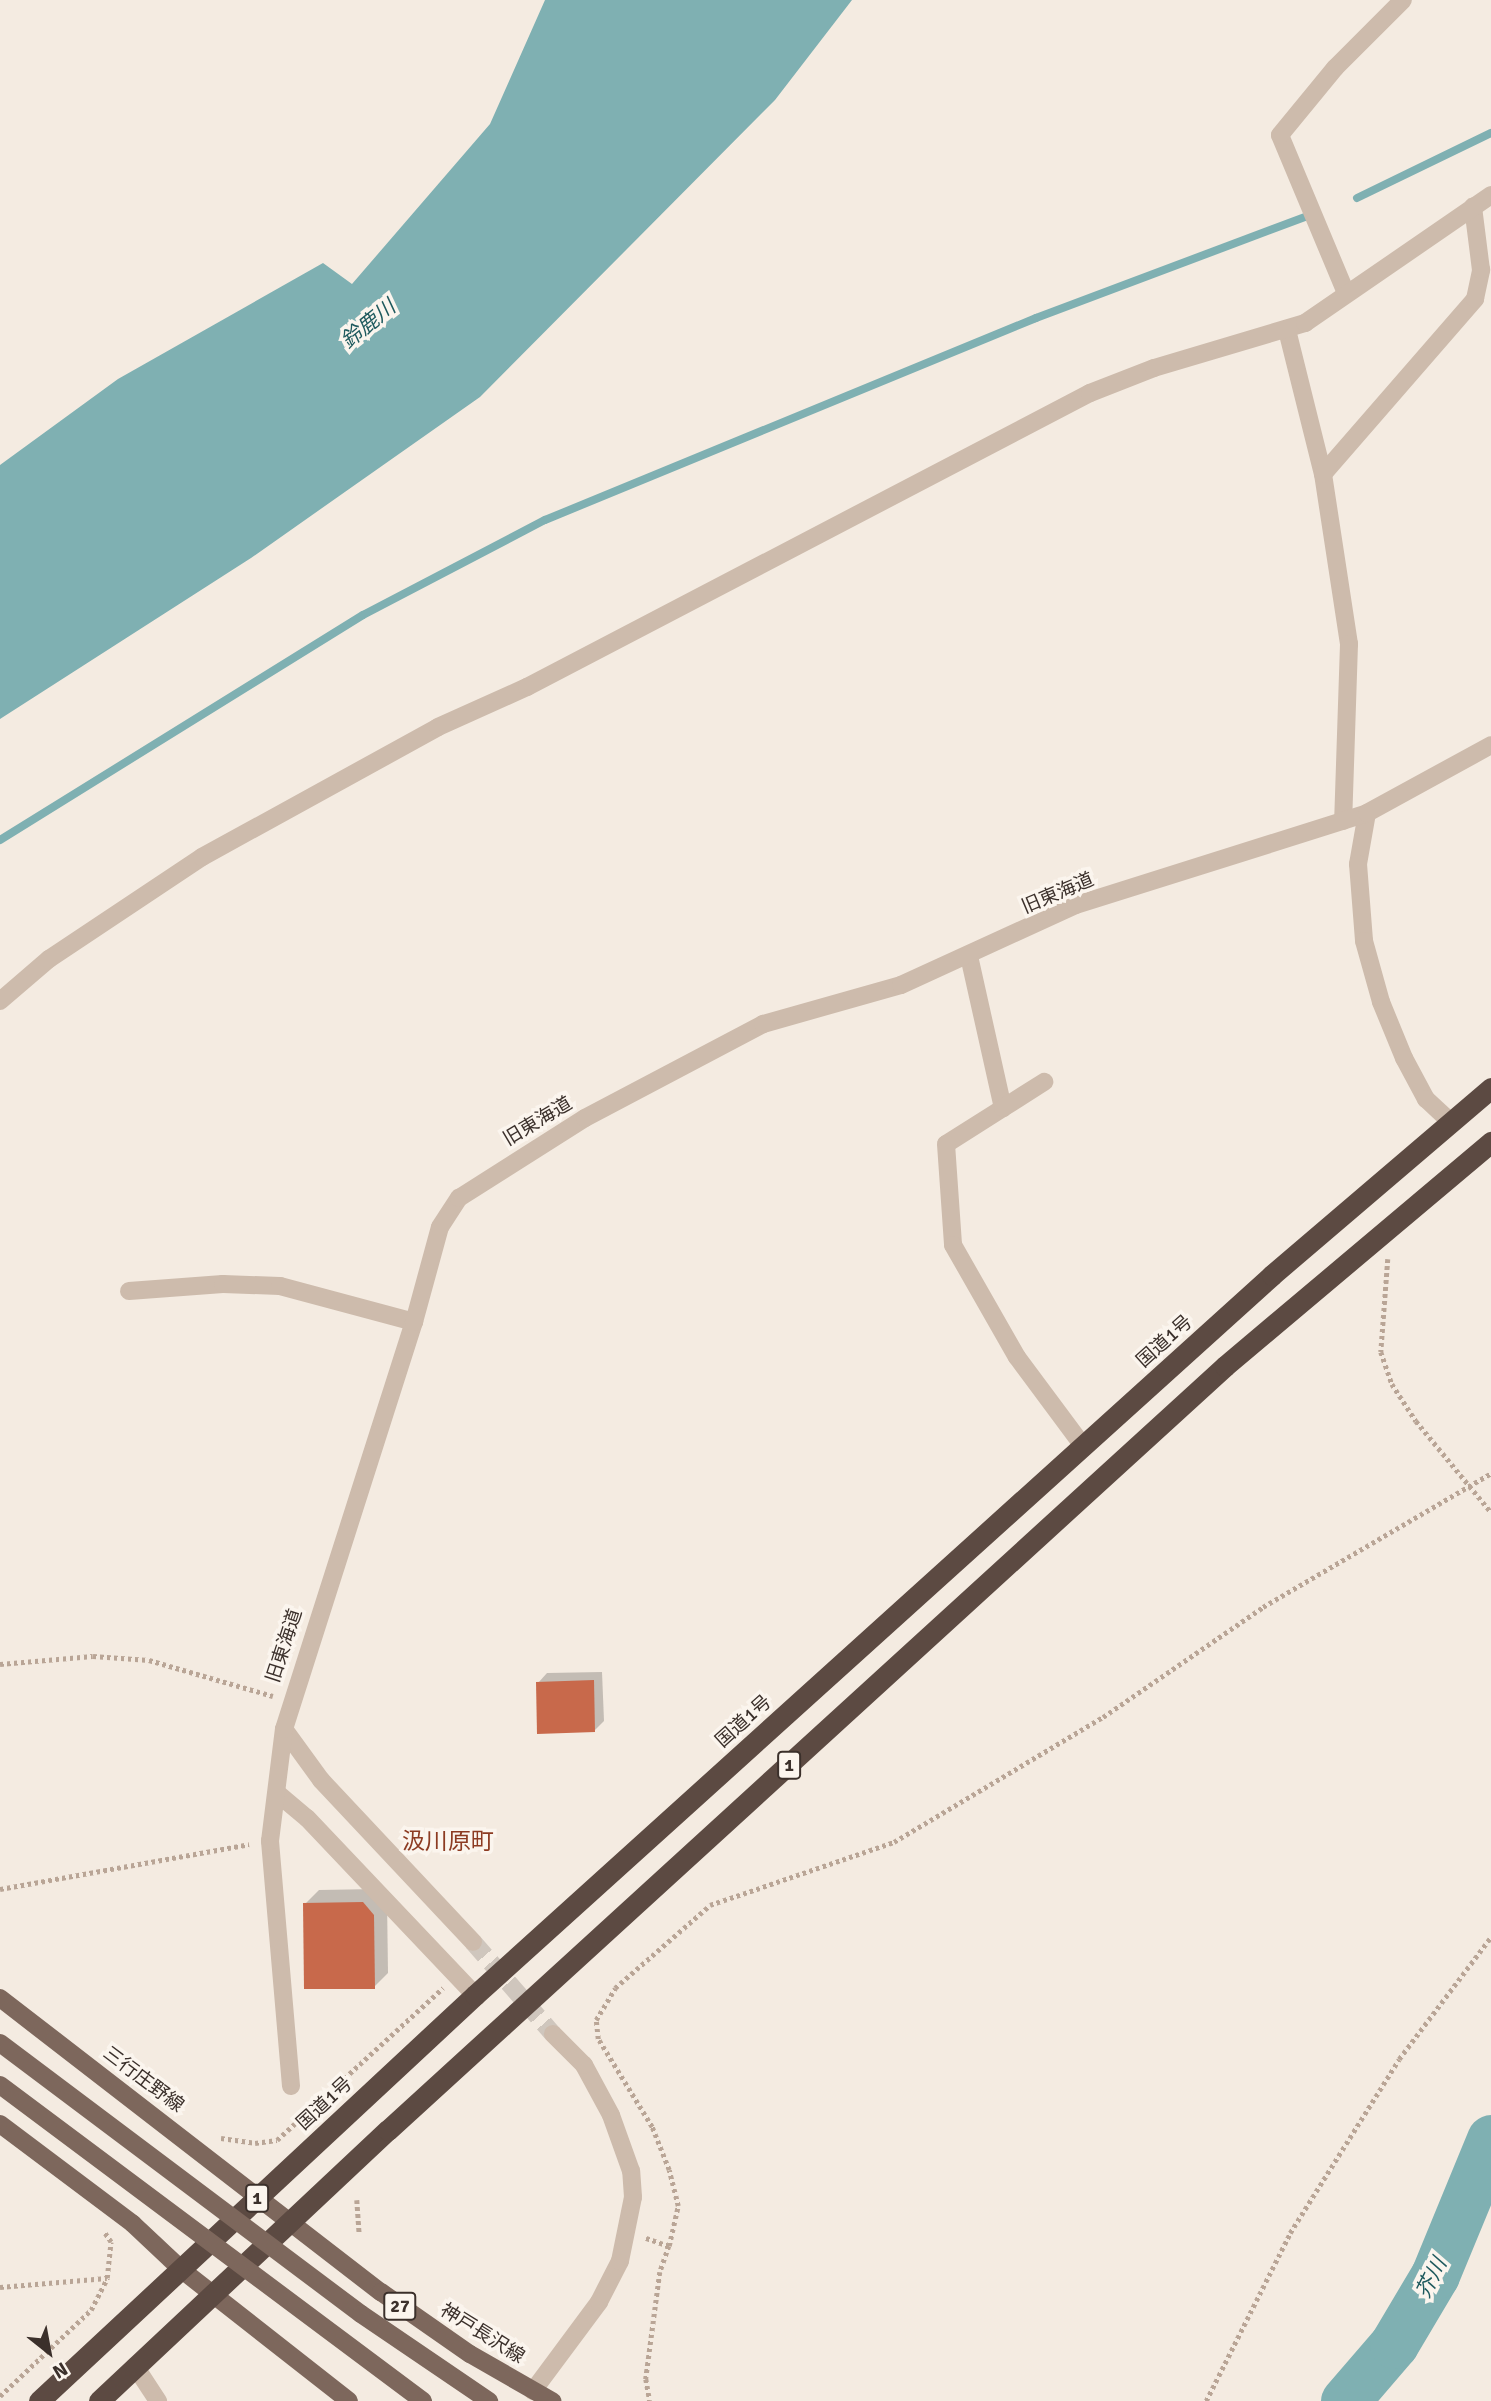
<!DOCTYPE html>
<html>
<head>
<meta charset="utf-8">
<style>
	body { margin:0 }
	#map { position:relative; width:1491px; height:2401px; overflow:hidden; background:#f4ebe1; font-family:Signika,"Noto Sans JP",sans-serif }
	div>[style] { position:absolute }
	.water>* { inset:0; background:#7fb0b2 }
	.shadow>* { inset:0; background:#0003 }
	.stream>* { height:8px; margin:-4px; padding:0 4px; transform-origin:4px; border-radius:4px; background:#7fb0b2 }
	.river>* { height:49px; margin:-24.5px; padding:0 24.5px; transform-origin:24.5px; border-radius:24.5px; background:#7fb0b2 }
	.building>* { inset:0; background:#c8694b }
	.minor-tunnel>* { height:18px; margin-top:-9px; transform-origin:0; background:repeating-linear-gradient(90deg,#cfc6bd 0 18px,transparent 0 27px) }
	.path>* { height:4.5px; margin-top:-2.25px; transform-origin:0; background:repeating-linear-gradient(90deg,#b9a596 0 3.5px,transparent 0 7px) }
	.minor>* { height:18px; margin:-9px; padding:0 9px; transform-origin:9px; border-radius:9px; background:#cdbbac }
	.major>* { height:18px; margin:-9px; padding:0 9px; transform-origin:9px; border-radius:9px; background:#7d675c }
	.highway>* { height:21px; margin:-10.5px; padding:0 10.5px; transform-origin:10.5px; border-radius:10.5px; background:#5c4a42 }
	.major-bridge>* { height:18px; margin:-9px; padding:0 9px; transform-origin:9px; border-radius:9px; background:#7d675c }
	span { translate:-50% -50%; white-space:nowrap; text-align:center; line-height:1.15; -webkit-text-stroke:7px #fbf5ee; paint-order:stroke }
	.shield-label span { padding:2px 5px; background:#fbf5ee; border:2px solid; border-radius:5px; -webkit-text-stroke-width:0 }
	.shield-label { font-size:18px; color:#3b302b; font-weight:700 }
	.street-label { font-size:19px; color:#3b302b }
	.water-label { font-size:21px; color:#1f5a5e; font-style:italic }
	.quarter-label { font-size:23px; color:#8c3b22 }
	.north { position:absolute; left:14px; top:2317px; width:70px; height:70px; -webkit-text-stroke:5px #fbf5ee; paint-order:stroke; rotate:149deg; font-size:19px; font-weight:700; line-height:28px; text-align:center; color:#3b302b }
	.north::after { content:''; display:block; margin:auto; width:24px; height:32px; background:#3b302b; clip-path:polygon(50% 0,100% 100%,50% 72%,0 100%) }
</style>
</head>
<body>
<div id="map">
	<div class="water">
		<i style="clip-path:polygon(545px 0,852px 0,775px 100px,480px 397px,251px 558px,0 719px,0 465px,118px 379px,323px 263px,352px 284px,490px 124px)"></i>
	</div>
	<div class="shadow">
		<i style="clip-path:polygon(602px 1672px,604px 1721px,595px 1730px,538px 1683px,547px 1673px)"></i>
		<i style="clip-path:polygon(377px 1889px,387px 1900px,388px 1973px,374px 1987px,305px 1904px,319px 1890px)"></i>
	</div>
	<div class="stream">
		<i style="left:1357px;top:198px;width:149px;rotate:-25.9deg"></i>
		<i style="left:0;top:840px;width:427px;rotate:-31.8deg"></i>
		<i style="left:363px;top:615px;width:205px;rotate:-27.6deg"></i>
		<i style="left:545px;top:520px;width:531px;rotate:-22.36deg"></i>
		<i style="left:1036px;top:318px;width:293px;rotate:-20.6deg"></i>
	</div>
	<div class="river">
		<i style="left:1345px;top:2401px;width:75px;rotate:-49.3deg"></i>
		<i style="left:1394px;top:2344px;width:80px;rotate:-59.3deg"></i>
		<i style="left:1435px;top:2275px;width:147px;rotate:-67.6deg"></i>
	</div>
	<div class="building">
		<i style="clip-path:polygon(594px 1680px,595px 1732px,537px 1734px,536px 1682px)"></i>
		<i style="clip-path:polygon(363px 1902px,374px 1915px,375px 1989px,304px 1989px,303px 1903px)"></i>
	</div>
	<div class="minor-tunnel">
		<i style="left:473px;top:1942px;width:122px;rotate:49deg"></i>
	</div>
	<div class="path">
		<i style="left:1388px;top:1259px;width:93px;rotate:94.3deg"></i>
		<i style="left:1381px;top:1352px;width:34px;rotate:71deg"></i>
		<i style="left:1392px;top:1384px;width:44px;rotate:57deg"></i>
		<i style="left:1416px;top:1421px;width:118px;rotate:50.5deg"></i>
		<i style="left:0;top:1664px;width:93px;rotate:-4.9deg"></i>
		<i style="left:93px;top:1656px;width:56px;rotate:4.1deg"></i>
		<i style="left:149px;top:1660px;width:129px;rotate:16.2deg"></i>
		<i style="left:0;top:1889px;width:253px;rotate:-10.2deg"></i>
		<i style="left:221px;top:2138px;width:34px;rotate:8deg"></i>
		<i style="left:255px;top:2143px;width:22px;rotate:-8deg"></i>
		<i style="left:277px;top:2140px;width:225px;rotate:-42.5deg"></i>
		<i style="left:357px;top:2200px;width:32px;rotate:86deg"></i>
		<i style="left:646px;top:2238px;width:24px;rotate:19deg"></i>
		<i style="left:669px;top:2246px;width:28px;rotate:109deg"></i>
		<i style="left:660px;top:2272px;width:108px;rotate:97.5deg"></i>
		<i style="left:646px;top:2379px;width:22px;rotate:80deg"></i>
		<i style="left:669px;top:2246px;width:41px;rotate:-77.3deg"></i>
		<i style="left:678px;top:2206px;width:37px;rotate:-104deg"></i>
		<i style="left:669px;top:2170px;width:46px;rotate:-111.6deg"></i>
		<i style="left:652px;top:2127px;width:103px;rotate:-121.5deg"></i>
		<i style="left:598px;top:2039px;width:19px;rotate:-96deg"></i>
		<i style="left:596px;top:2020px;width:37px;rotate:-59deg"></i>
		<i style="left:615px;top:1988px;width:126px;rotate:-41.1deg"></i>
		<i style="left:710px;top:1905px;width:194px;rotate:-18.9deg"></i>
		<i style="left:894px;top:1842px;width:244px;rotate:-30.9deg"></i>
		<i style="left:1103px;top:1717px;width:194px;rotate:-34.5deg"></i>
		<i style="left:1263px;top:1607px;width:264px;rotate:-30.4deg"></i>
		<i style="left:0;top:2287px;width:107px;rotate:-4.8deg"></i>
		<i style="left:0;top:2396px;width:125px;rotate:-43.4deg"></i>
		<i style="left:91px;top:2310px;width:36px;rotate:-63deg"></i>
		<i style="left:107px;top:2278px;width:36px;rotate:-84deg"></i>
		<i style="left:111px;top:2242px;width:12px;rotate:-125deg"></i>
		<i style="left:1206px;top:2401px;width:188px;rotate:-63.4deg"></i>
		<i style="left:1290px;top:2233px;width:205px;rotate:-57.9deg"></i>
		<i style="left:1399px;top:2059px;width:153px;rotate:-53deg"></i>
	</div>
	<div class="minor">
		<i style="left:1346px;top:293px;width:171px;rotate:-112.7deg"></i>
		<i style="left:1280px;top:135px;width:87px;rotate:-50.6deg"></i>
		<i style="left:1335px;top:68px;width:96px;rotate:-45deg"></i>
		<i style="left:1287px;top:330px;width:148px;rotate:76deg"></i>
		<i style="left:1323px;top:474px;width:172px;rotate:81.3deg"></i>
		<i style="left:1349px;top:644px;width:177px;rotate:91.9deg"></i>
		<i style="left:1323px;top:474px;width:232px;rotate:-49deg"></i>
		<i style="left:1475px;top:299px;width:30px;rotate:-78deg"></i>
		<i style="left:1481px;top:270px;width:64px;rotate:-97.2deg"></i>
		<i style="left:1367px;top:813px;width:52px;rotate:100deg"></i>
		<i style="left:1358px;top:864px;width:77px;rotate:85.5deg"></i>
		<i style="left:1364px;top:941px;width:63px;rotate:74.4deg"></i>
		<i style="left:1381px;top:1002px;width:61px;rotate:67.7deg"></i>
		<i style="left:1404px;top:1058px;width:47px;rotate:61.8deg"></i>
		<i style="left:1426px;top:1099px;width:34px;rotate:43deg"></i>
		<i style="left:969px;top:956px;width:156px;rotate:77.4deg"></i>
		<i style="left:1003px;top:1108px;width:67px;rotate:147.7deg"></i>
		<i style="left:946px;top:1144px;width:101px;rotate:86deg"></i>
		<i style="left:953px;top:1245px;width:129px;rotate:60.3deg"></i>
		<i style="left:1017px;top:1357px;width:111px;rotate:53.4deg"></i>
		<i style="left:0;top:1001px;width:65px;rotate:-40.6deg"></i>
		<i style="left:49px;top:959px;width:184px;rotate:-33.7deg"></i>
		<i style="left:202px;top:857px;width:269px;rotate:-28.8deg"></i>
		<i style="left:438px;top:727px;width:98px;rotate:-24.2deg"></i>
		<i style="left:527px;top:687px;width:635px;rotate:-27.57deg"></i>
		<i style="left:1090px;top:393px;width:69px;rotate:-21.3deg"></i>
		<i style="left:1154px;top:368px;width:158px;rotate:-16.6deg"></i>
		<i style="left:1305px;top:323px;width:226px;rotate:-34.5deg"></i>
		<i style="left:1003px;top:1108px;width:49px;rotate:-32.4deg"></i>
		<i style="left:129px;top:1291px;width:94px;rotate:-4.3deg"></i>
		<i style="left:223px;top:1284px;width:57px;rotate:2deg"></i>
		<i style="left:280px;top:1286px;width:139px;rotate:15deg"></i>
		<i style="left:284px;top:1729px;width:63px;rotate:54deg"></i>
		<i style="left:321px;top:1780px;width:222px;rotate:46.8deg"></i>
		<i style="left:277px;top:1793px;width:39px;rotate:40deg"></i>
		<i style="left:307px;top:1818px;width:244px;rotate:46.5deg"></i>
		<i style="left:291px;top:2086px;width:246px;rotate:-94.9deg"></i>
		<i style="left:270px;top:1841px;width:113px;rotate:-82.9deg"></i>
		<i style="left:284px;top:1729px;width:427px;rotate:-72.3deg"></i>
		<i style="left:414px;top:1322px;width:98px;rotate:-74.7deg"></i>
		<i style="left:440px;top:1227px;width:35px;rotate:-57deg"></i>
		<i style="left:459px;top:1198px;width:149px;rotate:-32.4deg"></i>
		<i style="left:585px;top:1118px;width:201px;rotate:-27.8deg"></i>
		<i style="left:763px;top:1024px;width:143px;rotate:-15.8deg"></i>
		<i style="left:901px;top:985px;width:192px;rotate:-24.6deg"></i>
		<i style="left:1076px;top:905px;width:305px;rotate:-17.5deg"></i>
		<i style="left:1367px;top:813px;width:141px;rotate:-28.7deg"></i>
		<i style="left:135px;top:2366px;width:42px;rotate:56.7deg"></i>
		<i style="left:533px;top:2391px;width:111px;rotate:-53.4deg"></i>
		<i style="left:599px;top:2302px;width:46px;rotate:-62.9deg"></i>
		<i style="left:620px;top:2261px;width:65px;rotate:-78.5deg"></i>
		<i style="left:633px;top:2197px;width:26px;rotate:-94deg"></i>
		<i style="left:631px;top:2171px;width:59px;rotate:-109.7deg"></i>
		<i style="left:611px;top:2115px;width:57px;rotate:-118.4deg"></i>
		<i style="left:584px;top:2065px;width:44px;rotate:-135deg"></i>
	</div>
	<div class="major">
		<i style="left:0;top:1998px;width:481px;rotate:37.7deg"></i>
		<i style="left:381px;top:2292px;width:108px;rotate:34.9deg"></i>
		<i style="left:470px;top:2354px;width:95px;rotate:29.8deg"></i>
		<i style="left:0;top:2124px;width:166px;rotate:36.9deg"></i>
		<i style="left:133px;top:2224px;width:67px;rotate:43.2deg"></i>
		<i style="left:182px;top:2270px;width:212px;rotate:38.1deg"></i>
	</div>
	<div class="highway">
		<i style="left:39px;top:2401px;width:596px;rotate:-42.96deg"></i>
		<i style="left:475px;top:1995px;width:1074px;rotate:-42.09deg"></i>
		<i style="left:1272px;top:1275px;width:288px;rotate:-40.5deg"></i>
		<i style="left:99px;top:2401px;width:396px;rotate:-43.2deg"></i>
		<i style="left:388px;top:2130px;width:1133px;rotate:-42.39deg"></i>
		<i style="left:1225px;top:1366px;width:348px;rotate:-40.1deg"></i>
	</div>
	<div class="major-bridge">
		<i style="left:0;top:2043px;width:451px;rotate:36.9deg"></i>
		<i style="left:361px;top:2314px;width:155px;rotate:34.2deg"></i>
		<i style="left:0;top:2085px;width:528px;rotate:36.76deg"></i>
	</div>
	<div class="shield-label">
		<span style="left:789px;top:1765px">1</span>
		<span style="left:257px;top:2198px">1</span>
		<span style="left:400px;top:2306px">27</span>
	</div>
	<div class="street-label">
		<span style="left:1058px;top:894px;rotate:-23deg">旧東海道</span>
		<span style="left:538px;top:1122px;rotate:-31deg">旧東海道</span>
		<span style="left:1165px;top:1342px;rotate:-42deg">国道1号</span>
		<span style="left:285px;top:1646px;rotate:-72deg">旧東海道</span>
		<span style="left:744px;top:1722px;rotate:-42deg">国道1号</span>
		<span style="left:143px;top:2080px;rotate:37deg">三行庄野線</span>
		<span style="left:325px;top:2104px;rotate:-43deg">国道1号</span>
		<span style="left:482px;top:2334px;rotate:32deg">神戸長沢線</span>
	</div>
	<div class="water-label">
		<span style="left:368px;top:324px;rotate:-39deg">鈴鹿川</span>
		<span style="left:1431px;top:2278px;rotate:-63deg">芥川</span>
	</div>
	<div class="quarter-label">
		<span style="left:448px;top:1842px">汲川原町</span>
	</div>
	<div class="north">N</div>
</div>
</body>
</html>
